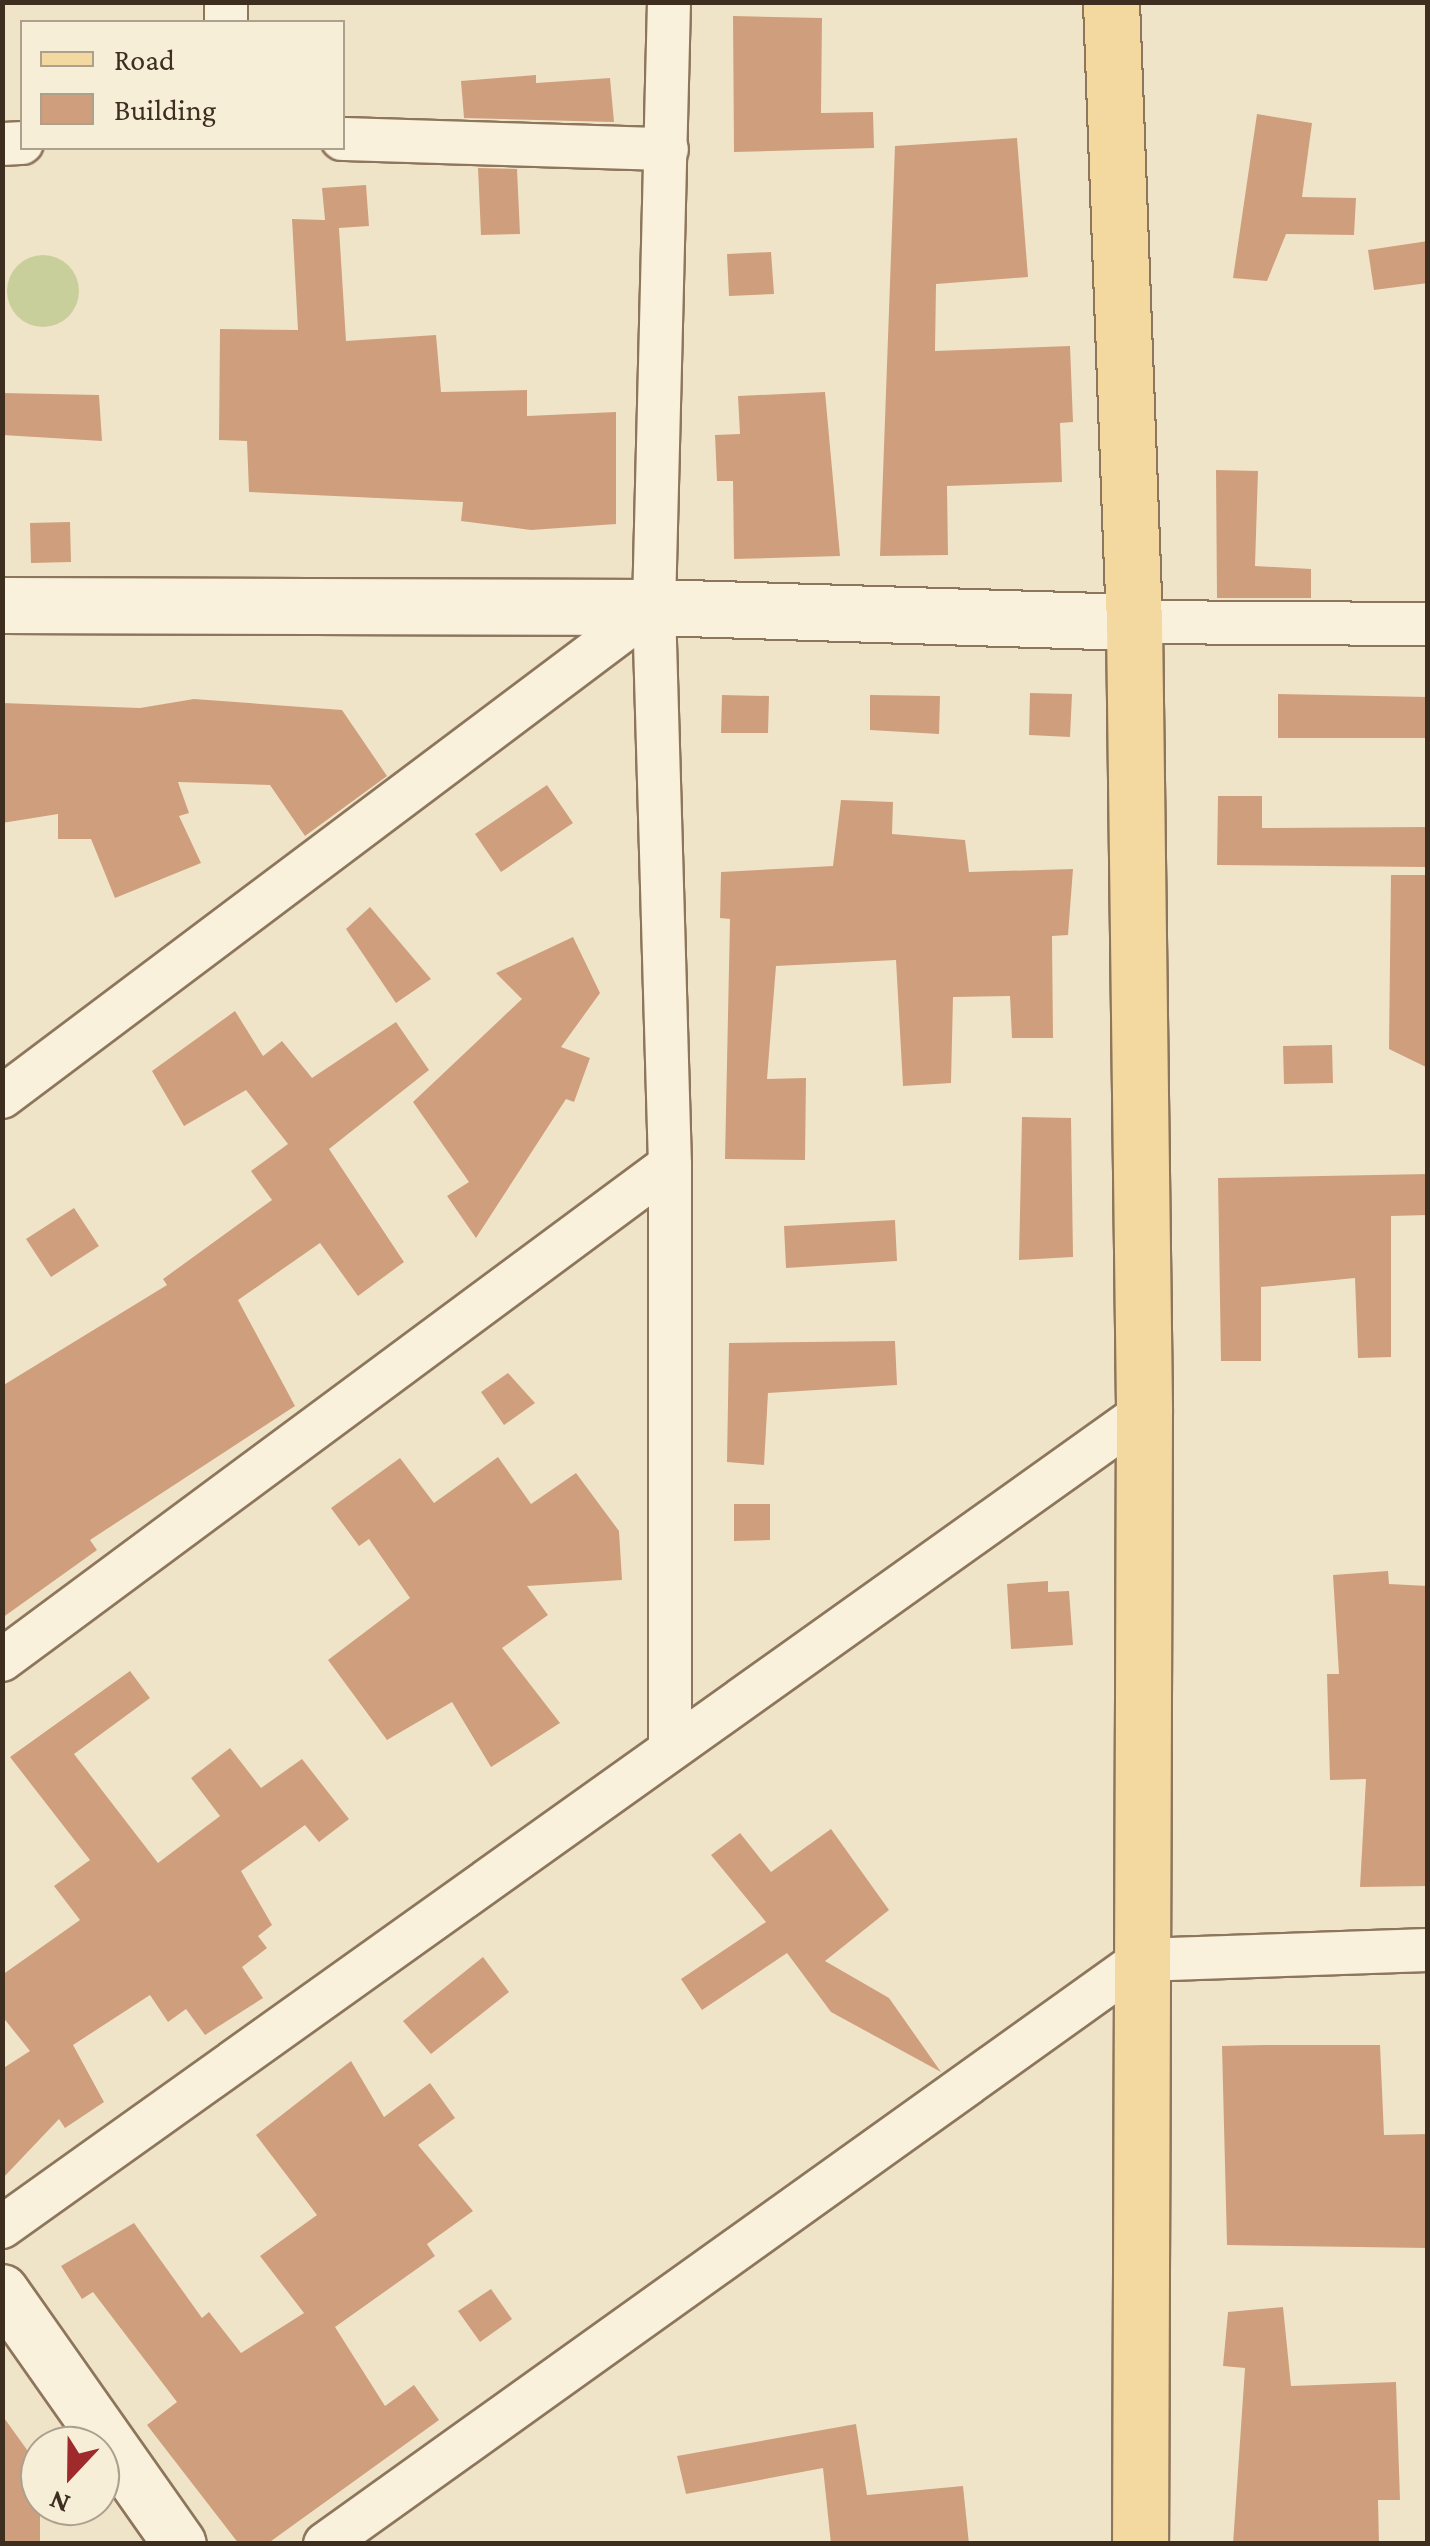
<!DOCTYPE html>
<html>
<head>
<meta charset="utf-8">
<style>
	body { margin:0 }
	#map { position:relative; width:1430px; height:2546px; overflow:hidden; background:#f0e4c8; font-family:"Crimson Pro",serif }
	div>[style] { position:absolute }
	.green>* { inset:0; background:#c9cf9b }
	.round { border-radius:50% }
	.building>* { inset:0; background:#cf9f7d }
	.roads { filter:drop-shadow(2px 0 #8d765c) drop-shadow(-2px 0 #8d765c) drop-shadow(0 2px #8d765c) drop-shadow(0 -2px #8d765c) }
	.minor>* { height:42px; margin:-21px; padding:0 21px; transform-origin:21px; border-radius:21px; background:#faf1dc }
	.tertiary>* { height:52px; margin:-26px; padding:0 26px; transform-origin:26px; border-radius:26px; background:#faf1dc }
	.secondary>* { height:55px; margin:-27.5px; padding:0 27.5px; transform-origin:27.5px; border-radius:27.5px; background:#faf1dc }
	.primary>* { height:55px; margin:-27.5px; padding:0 27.5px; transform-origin:27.5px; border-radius:27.5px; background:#f3d9a0 }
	span { translate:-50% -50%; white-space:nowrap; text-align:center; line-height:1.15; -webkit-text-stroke:9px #f7eed8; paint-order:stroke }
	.frame { position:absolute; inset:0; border:5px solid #3d2e20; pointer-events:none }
	.legend { position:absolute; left:20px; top:20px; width:325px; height:130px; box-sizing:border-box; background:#f7eed8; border:2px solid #ada18e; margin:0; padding:12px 18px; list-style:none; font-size:30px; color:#3d2e20 }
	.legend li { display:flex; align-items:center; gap:20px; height:50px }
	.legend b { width:50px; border:2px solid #ada18e }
	.north { position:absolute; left:20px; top:2426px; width:100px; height:100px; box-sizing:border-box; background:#f7eed8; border:2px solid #ada18e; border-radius:50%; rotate:202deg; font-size:28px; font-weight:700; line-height:40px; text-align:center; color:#3d2e20 }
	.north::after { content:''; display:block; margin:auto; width:35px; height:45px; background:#9e2a2b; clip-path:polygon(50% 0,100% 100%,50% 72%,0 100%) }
</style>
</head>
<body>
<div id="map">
	<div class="green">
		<i class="round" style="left:7px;top:255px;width:72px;height:72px"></i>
	</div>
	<div class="building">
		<i style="clip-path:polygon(733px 16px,822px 18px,821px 113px,873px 112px,874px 148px,734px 152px)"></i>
		<i style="clip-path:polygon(536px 75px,536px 83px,610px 78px,614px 122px,464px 118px,461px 81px)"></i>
		<i style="clip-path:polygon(1257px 114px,1312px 123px,1302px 197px,1356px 198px,1354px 235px,1286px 234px,1267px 281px,1233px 278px)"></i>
		<i style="clip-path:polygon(1017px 138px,1028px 277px,936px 284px,935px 351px,1070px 346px,1073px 422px,1060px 423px,1062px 482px,947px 486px,948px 555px,880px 556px,895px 146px)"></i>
		<i style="clip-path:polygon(478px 168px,517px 169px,520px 234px,481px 235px)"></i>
		<i style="clip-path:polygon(366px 185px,369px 226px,339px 228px,346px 341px,436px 335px,441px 392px,527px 390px,527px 416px,616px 412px,616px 524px,531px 530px,461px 521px,463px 502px,249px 492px,247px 441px,219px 440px,220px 329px,298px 330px,292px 219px,325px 220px,322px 188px)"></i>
		<i style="clip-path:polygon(1428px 241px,1428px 283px,1374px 290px,1368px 250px)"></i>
		<i style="clip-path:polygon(771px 252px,774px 294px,729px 296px,727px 254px)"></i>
		<i style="clip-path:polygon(825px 392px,840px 556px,734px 559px,733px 481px,717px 481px,715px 435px,740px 434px,738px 396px)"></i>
		<i style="clip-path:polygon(2px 393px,99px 395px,102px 441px,2px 435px)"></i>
		<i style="clip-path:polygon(1216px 470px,1258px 471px,1255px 566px,1311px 569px,1311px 598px,1217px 598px)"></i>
		<i style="clip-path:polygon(70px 522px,71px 562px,31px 563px,30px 523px)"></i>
		<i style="clip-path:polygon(1030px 693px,1072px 694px,1070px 737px,1029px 735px)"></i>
		<i style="clip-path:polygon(1278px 694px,1428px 697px,1428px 738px,1278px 738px)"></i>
		<i style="clip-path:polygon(722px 695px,769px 696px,768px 733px,721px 733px)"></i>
		<i style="clip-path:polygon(870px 695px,940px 696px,939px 734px,870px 730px)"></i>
		<i style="clip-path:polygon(194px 699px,342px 710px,387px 776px,305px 836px,270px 785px,178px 782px,189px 813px,179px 816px,201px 863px,115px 898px,91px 839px,58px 839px,58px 814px,2px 823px,2px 703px,140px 708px)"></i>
		<i style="clip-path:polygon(547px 785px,573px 823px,501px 872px,475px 834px)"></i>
		<i style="clip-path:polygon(1218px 796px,1262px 796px,1262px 828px,1426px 827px,1425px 867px,1217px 865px)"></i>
		<i style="clip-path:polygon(841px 800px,893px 802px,892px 834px,965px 840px,969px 872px,1073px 869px,1068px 935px,1052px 936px,1053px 1038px,1012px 1038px,1010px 996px,953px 997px,951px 1083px,903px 1086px,896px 960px,776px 966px,767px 1079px,806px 1078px,805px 1160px,725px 1159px,730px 919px,720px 918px,721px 872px,833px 866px)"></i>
		<i style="clip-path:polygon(1391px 875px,1428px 875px,1428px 1068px,1389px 1049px)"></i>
		<i style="clip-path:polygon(370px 907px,431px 979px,396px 1003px,346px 929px)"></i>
		<i style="clip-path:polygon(573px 937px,600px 993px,561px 1047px,590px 1058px,574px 1102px,566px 1099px,476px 1238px,447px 1196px,469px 1182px,413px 1102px,522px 999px,496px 973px)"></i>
		<i style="clip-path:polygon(235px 1011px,263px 1056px,282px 1041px,312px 1078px,396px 1022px,429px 1070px,329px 1149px,404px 1262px,358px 1296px,320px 1243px,238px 1300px,295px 1406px,90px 1540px,97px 1550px,2px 1618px,2px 1386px,167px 1285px,163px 1279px,272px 1200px,251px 1171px,288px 1144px,246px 1090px,184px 1126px,152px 1071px)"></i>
		<i style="clip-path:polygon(1332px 1045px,1333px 1083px,1284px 1084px,1283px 1046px)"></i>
		<i style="clip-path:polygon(1022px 1117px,1071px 1118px,1073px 1257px,1019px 1260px)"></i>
		<i style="clip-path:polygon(1428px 1174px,1428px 1215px,1391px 1216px,1391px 1357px,1358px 1358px,1355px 1278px,1261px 1287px,1261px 1361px,1221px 1361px,1218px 1178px)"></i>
		<i style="clip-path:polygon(74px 1208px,99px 1246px,51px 1277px,26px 1239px)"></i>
		<i style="clip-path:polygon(895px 1220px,897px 1261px,786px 1268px,784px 1226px)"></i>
		<i style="clip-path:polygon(895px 1341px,897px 1385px,768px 1393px,764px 1465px,727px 1462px,729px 1343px)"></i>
		<i style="clip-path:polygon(508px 1373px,535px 1403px,504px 1425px,481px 1392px)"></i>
		<i style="clip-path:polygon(498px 1457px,531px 1504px,576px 1473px,619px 1531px,622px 1580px,527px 1586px,548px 1615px,502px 1648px,560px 1723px,491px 1767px,452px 1702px,387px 1740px,328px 1660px,410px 1598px,369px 1539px,359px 1546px,331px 1508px,400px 1458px,434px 1503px)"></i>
		<i style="clip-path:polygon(734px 1504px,770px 1504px,770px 1540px,734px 1541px)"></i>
		<i style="clip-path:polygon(1388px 1571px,1389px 1584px,1428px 1586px,1428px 1886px,1360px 1887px,1366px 1779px,1330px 1780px,1327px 1674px,1339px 1674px,1333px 1575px)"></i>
		<i style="clip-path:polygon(1048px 1581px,1048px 1592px,1069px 1591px,1073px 1645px,1011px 1649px,1007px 1584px)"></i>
		<i style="clip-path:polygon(130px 1671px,150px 1698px,74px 1754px,158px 1863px,220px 1816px,191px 1778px,230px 1748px,261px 1788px,302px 1759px,349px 1819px,319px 1842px,305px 1825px,241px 1871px,272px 1925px,258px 1936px,267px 1948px,242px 1967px,263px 1998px,205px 2035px,186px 2009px,168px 2022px,150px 1995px,73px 2045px,104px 2102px,65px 2128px,59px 2119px,2px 2179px,2px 2069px,30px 2051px,2px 2016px,2px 1975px,80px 1920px,54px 1886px,90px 1860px,10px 1757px)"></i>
		<i style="clip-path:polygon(831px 1829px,889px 1910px,825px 1961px,889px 1998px,941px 2072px,831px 2012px,787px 1953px,702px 2010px,681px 1979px,766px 1922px,711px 1855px,740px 1833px,771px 1872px)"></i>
		<i style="clip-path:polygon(483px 1957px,509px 1992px,431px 2054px,403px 2021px)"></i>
		<i style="clip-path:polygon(1265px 2045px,1380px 2045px,1384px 2135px,1428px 2134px,1428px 2248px,1227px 2245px,1222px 2046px)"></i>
		<i style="clip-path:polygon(351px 2061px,384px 2117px,430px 2083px,455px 2118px,418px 2145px,473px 2211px,427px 2244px,435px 2256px,335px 2327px,385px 2406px,414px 2385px,439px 2420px,267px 2544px,239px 2544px,147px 2425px,177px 2402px,93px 2292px,82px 2299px,61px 2266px,134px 2223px,202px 2318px,209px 2312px,241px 2353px,304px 2313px,260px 2256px,317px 2215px,256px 2135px)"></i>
		<i style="clip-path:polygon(491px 2289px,512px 2319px,480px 2342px,458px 2311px)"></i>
		<i style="clip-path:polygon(1283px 2307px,1291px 2386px,1396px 2382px,1400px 2500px,1378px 2500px,1379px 2544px,1233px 2544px,1245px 2368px,1223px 2366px,1228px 2312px)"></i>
		<i style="clip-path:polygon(2px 2415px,40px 2468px,40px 2544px,2px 2544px)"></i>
		<i style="clip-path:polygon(856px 2424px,867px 2495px,963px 2486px,969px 2544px,831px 2544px,823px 2468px,686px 2494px,677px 2456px)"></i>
	</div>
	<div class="roads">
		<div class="minor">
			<i style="left:669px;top:2px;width:605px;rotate:91.42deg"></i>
			<i style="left:654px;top:607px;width:558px;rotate:88.36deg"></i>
			<i style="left:670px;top:1165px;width:584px;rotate:90deg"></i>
			<i style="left:226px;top:22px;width:20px;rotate:-90deg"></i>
			<i style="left:342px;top:139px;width:325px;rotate:1.8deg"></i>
			<i style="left:2px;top:144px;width:20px;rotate:-3deg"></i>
			<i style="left:1134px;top:622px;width:294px;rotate:0.4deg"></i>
			<i style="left:2px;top:1097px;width:816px;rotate:-36.93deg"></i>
			<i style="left:2px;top:1660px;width:831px;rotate:-36.54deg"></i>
			<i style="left:2px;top:2227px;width:1403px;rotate:-35.51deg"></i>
			<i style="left:325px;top:2544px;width:1003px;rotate:-35.59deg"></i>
			<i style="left:1141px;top:1960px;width:287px;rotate:-2deg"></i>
		</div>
		<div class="tertiary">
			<i style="left:2px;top:2291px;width:309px;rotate:54.9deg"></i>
		</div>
		<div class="secondary">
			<i style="left:2px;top:605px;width:652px;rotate:0.18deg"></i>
			<i style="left:654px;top:607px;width:480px;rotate:1.8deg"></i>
		</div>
		<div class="primary">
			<i style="left:1111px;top:2px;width:620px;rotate:87.88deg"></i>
			<i style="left:1134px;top:622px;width:790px;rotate:89.27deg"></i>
			<i style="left:1144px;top:1412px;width:1132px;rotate:90.2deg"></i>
		</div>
	</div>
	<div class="frame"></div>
	<ul class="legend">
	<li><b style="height:12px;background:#f3d9a0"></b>Road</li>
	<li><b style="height:28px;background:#cf9f7d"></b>Building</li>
	</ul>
	<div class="north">N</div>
</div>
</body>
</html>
